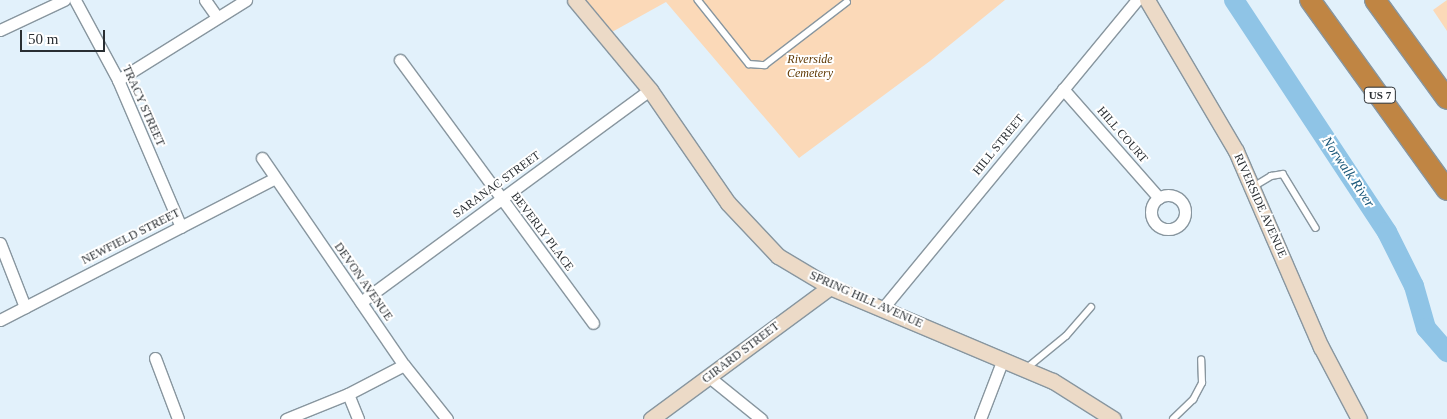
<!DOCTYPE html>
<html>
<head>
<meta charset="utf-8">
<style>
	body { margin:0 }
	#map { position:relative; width:1447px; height:419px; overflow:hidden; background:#e2f1fb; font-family:Georgia,serif }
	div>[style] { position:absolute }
	.green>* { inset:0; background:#fbd9b8 }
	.river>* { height:20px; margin:-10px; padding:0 10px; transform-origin:10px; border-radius:10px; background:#8fc4e6 }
	.roads { filter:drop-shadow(1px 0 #88969f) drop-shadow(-1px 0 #88969f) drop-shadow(0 1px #88969f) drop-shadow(0 -1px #88969f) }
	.lane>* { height:5.5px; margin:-2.75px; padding:0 2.75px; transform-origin:2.75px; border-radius:2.75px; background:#fff }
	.street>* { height:11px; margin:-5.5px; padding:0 5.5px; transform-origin:5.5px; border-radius:5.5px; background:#fff }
	.street>.ring { margin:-5.5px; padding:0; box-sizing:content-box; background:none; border:11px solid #fff; border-radius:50% }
	.secondary>* { height:15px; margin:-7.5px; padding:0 7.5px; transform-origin:7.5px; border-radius:7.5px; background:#ecdac7 }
	.highway>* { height:20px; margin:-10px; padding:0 10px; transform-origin:10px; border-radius:10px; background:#c08543 }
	span { translate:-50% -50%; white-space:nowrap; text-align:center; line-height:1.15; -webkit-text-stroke:4px #fff; paint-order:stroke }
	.shield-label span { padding:1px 4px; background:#fff; border:1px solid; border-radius:4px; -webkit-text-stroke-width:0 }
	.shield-label { font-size:11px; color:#292e32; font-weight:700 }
	.park-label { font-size:12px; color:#603903; font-style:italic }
	.street-label { font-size:12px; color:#292e32 }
	.water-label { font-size:14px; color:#1a587a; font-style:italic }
	.scale { position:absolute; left:20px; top:30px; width:85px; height:22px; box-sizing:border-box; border:2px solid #292e32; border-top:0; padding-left:6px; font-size:15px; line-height:18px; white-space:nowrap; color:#292e32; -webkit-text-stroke:4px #fff; paint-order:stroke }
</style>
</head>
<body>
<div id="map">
	<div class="green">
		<i style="clip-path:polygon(583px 0,1005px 0,930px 61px,799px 158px,666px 2px,612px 32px)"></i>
		<i style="clip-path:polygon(1447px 0,1447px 31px,1433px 10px)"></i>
	</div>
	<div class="river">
		<i style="left:1234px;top:0;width:278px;rotate:56.6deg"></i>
		<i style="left:1387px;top:232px;width:60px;rotate:63.4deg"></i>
		<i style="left:1414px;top:286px;width:44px;rotate:74.1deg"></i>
		<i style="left:1426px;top:328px;width:32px;rotate:49deg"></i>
	</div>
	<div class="roads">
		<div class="lane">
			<i style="left:698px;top:0;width:82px;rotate:51.4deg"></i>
			<i style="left:749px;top:64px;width:16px;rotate:4deg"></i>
			<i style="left:765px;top:65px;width:103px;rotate:-37.5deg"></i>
			<i style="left:1253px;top:187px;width:21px;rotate:-31deg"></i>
			<i style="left:1271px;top:176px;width:12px;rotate:-9deg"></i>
			<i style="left:1283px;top:174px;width:63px;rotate:58.6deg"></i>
			<i style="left:1027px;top:368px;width:50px;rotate:-39.4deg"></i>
			<i style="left:1066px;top:336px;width:38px;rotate:-49deg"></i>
			<i style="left:1173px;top:419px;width:28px;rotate:-44deg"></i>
			<i style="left:1193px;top:400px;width:19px;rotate:-62deg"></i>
			<i style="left:1202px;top:383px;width:23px;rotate:-92deg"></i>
		</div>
		<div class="street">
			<i style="left:75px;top:0;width:91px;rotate:61.7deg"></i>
			<i style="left:118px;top:80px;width:160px;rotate:66.8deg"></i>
			<i style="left:205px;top:0;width:21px;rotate:55deg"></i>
			<i style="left:0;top:30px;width:71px;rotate:-25.1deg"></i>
			<i style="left:400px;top:60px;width:326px;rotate:53.7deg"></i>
			<i style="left:118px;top:80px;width:151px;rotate:-32deg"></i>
			<i style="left:1063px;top:89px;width:145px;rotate:48.6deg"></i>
			<i style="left:262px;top:158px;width:251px;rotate:55.6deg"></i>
			<i style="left:404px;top:365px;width:69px;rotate:51.5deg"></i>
			<i class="ring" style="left:1151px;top:195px;width:23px;height:23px"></i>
			<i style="left:0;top:243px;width:69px;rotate:68.7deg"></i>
			<i style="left:361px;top:302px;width:358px;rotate:-36.3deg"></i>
			<i style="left:883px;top:308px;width:399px;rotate:-50.5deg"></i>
			<i style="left:0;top:320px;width:309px;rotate:-27.3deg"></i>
			<i style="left:155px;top:358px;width:65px;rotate:69.3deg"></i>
			<i style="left:709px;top:377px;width:67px;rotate:38.9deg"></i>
			<i style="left:348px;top:394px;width:27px;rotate:68deg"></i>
			<i style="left:286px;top:419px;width:67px;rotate:-22deg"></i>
			<i style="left:348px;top:394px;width:63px;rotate:-27.4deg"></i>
			<i style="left:980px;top:419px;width:64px;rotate:-69deg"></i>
		</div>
		<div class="secondary">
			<i style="left:575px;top:0;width:117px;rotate:50.2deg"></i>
			<i style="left:650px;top:90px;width:137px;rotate:55.4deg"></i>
			<i style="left:728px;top:203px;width:73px;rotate:46.7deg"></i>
			<i style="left:778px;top:256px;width:61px;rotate:30.8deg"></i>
			<i style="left:830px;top:287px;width:242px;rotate:22.9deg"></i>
			<i style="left:1053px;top:381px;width:71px;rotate:32.3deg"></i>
			<i style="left:1147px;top:0;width:175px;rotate:59.5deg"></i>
			<i style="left:1236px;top:151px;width:214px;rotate:66.6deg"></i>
			<i style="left:1321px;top:347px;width:81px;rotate:62.2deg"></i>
			<i style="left:651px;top:419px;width:222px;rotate:-36.4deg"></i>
		</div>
		<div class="highway">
			<i style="left:1310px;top:0;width:234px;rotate:54.2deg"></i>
			<i style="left:1375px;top:0;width:122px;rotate:54deg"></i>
		</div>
	</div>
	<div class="shield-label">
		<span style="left:1380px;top:95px">US 7</span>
	</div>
	<div class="park-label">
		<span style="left:810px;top:67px">Riverside<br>Cemetery</span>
	</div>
	<div class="street-label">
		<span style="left:143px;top:106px;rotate:66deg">TRACY STREET</span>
		<span style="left:1122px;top:135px;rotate:49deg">HILL COURT</span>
		<span style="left:999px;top:145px;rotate:-51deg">HILL STREET</span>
		<span style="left:497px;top:185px;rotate:-36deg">SARANAC STREET</span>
		<span style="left:1260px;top:206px;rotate:66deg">RIVERSIDE AVENUE</span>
		<span style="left:542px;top:232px;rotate:53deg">BEVERLY PLACE</span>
		<span style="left:131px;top:237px;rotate:-27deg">NEWFIELD STREET</span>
		<span style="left:363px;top:282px;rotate:55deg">DEVON AVENUE</span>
		<span style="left:866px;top:300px;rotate:24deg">SPRING HILL AVENUE</span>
		<span style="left:741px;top:353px;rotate:-37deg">GIRARD STREET</span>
	</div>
	<div class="water-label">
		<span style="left:1348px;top:172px;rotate:56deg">Norwalk River</span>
	</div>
	<div class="scale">50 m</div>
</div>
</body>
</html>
